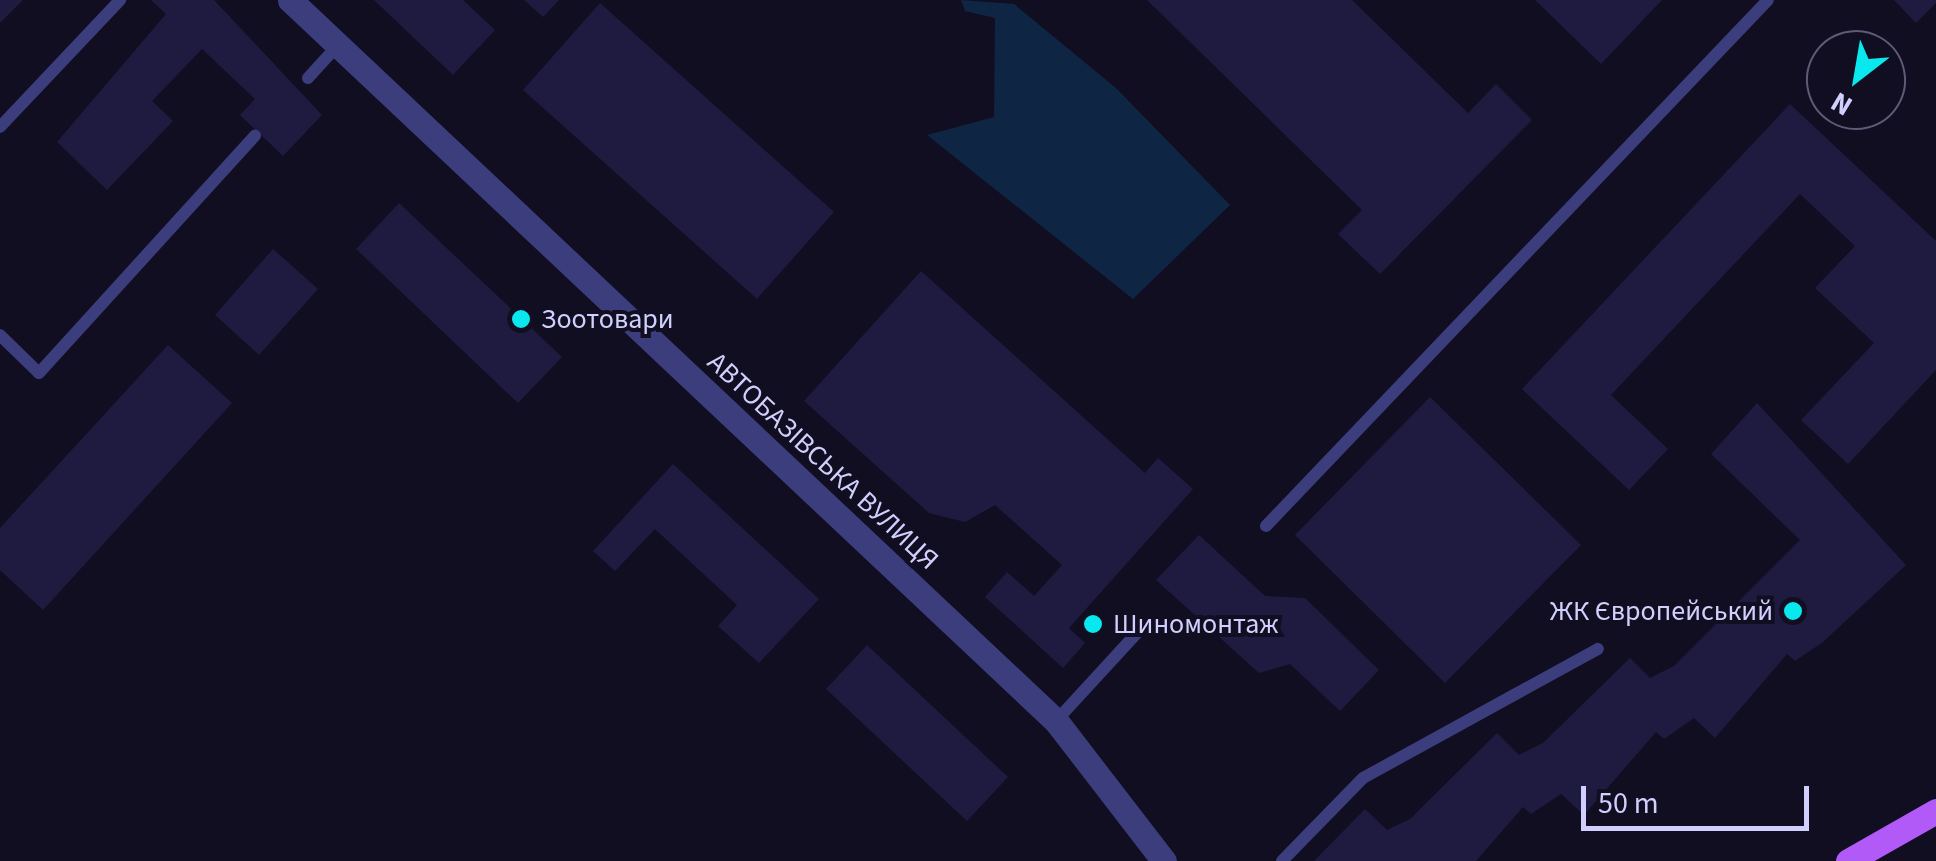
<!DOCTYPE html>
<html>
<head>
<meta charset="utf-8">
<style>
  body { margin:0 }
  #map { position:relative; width:1936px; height:861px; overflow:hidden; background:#100e20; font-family:"Source Sans 3",sans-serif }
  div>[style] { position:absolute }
  .water>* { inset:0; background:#0e2644 }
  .building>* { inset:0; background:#1f1b40 }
  .service>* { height:12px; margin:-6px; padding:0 6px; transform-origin:6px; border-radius:6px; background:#3b3d7d }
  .minor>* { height:25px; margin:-12.5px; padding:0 12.5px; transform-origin:12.5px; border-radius:12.5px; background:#3b3d7d }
  .primary>* { height:25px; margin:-12.5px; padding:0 12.5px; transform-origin:12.5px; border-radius:12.5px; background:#b25af8 }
  .dots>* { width:28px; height:28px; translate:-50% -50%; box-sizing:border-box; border:5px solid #100e20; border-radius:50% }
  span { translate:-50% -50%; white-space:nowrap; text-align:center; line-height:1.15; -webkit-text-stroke:8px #100e20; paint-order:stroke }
  .poi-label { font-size:28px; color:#d1cffd }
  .left { translate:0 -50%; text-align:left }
  .right { translate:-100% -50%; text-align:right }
  .street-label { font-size:28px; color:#d1cffd }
  .north { position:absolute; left:1806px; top:30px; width:100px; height:100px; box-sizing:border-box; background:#100e20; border:2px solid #5d5b78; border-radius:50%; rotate:211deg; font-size:28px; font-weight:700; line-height:40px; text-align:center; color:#d1cffd }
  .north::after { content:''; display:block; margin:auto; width:35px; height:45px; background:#09e8ee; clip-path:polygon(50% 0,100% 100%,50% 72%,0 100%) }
  .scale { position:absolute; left:1581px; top:786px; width:228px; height:45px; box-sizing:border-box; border:5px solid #d1cffd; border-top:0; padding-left:12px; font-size:30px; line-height:35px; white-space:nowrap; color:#d1cffd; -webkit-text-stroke:8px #100e20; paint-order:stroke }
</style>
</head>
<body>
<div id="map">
  <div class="water">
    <i style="clip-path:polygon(961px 0,1014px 4px,1116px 88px,1230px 205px,1133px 299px,927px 135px,994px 117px,995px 18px,965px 11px)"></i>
  </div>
  <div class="building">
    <i style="clip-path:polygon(0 0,23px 0,0 23px)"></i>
    <i style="clip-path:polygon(151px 0,214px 0,322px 115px,283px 156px,240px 115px,255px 99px,202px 49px,152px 101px,173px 121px,107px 190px,57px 142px,166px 14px)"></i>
    <i style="clip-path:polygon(374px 0,463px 0,495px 30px,453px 75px)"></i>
    <i style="clip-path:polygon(524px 0,559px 0,543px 17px)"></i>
    <i style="clip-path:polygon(1147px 0,1352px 0,1468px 113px,1496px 84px,1532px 120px,1380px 274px,1338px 234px,1362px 210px)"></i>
    <i style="clip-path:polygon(1535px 0,1662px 0,1601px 64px)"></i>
    <i style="clip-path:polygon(1894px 0,1936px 0,1936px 3px,1916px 23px)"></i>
    <i style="clip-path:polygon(600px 3px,834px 212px,757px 299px,523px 90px)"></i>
    <i style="clip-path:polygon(1790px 104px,1936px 241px,1936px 370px,1848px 464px,1801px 420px,1874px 343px,1815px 288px,1855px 246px,1800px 194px,1611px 395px,1668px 449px,1629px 490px,1522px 389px)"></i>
    <i style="clip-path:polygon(399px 203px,562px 357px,518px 403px,356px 249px)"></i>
    <i style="clip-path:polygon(273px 249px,318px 289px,259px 355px,215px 315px)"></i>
    <i style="clip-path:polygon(921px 271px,1145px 473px,1158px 458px,1193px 489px,1069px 628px,1085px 643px,1063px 668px,985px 597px,1007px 572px,1034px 596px,1062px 565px,995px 505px,965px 522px,929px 513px,804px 401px)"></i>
    <i style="clip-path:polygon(168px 345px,232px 403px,43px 610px,0 570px,0 528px)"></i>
    <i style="clip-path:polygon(1430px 397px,1581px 545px,1445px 683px,1295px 535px)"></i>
    <i style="clip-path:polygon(1757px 403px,1906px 565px,1823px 642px,1795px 661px,1787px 654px,1715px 738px,1694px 718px,1664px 739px,1656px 732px,1584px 815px,1561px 794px,1531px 814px,1523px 807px,1476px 861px,1314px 861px,1365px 809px,1387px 830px,1410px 819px,1497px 733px,1519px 755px,1543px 743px,1630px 658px,1650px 678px,1674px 666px,1800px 540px,1711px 454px)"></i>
    <i style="clip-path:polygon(673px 464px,819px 599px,759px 663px,718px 626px,737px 605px,655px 529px,615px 571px,593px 551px)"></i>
    <i style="clip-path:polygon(1199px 535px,1265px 596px,1305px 598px,1379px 670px,1340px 711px,1290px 664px,1259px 673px,1156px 580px)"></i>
    <i style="clip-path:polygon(867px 645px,1008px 777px,967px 821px,826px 689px)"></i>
  </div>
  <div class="service">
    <i style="left:308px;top:78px;width:45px;rotate:-47.7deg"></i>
    <i style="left:0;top:127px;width:175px;rotate:-46.6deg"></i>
    <i style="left:0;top:335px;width:54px;rotate:44.3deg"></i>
    <i style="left:39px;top:373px;width:321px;rotate:-47.7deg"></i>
    <i style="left:1266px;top:526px;width:727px;rotate:-46.34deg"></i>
    <i style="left:1056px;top:721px;width:120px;rotate:-47.4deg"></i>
    <i style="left:1282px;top:861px;width:116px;rotate:-45.7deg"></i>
    <i style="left:1363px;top:778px;width:268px;rotate:-28.8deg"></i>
  </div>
  <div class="minor">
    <i style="left:290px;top:0;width:1052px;rotate:43.27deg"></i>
    <i style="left:1056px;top:721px;width:177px;rotate:52.4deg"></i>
  </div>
  <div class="primary">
    <i style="left:1848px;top:861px;width:101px;rotate:-29.6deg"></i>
  </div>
  <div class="dots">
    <i style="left:521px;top:319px;background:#09e8ee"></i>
    <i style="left:1793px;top:611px;background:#09e8ee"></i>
    <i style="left:1093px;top:624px;background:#09e8ee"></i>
  </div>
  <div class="poi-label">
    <span class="left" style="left:541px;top:319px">Зоотовари</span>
    <span class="right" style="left:1773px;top:611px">ЖК Європейський</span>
    <span class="left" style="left:1113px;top:624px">Шиномонтаж</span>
  </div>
  <div class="street-label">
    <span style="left:823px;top:461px;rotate:43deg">АВТОБАЗІВСЬКА ВУЛИЦЯ</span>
  </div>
  <div class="north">N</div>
  <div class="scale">50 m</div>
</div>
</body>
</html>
